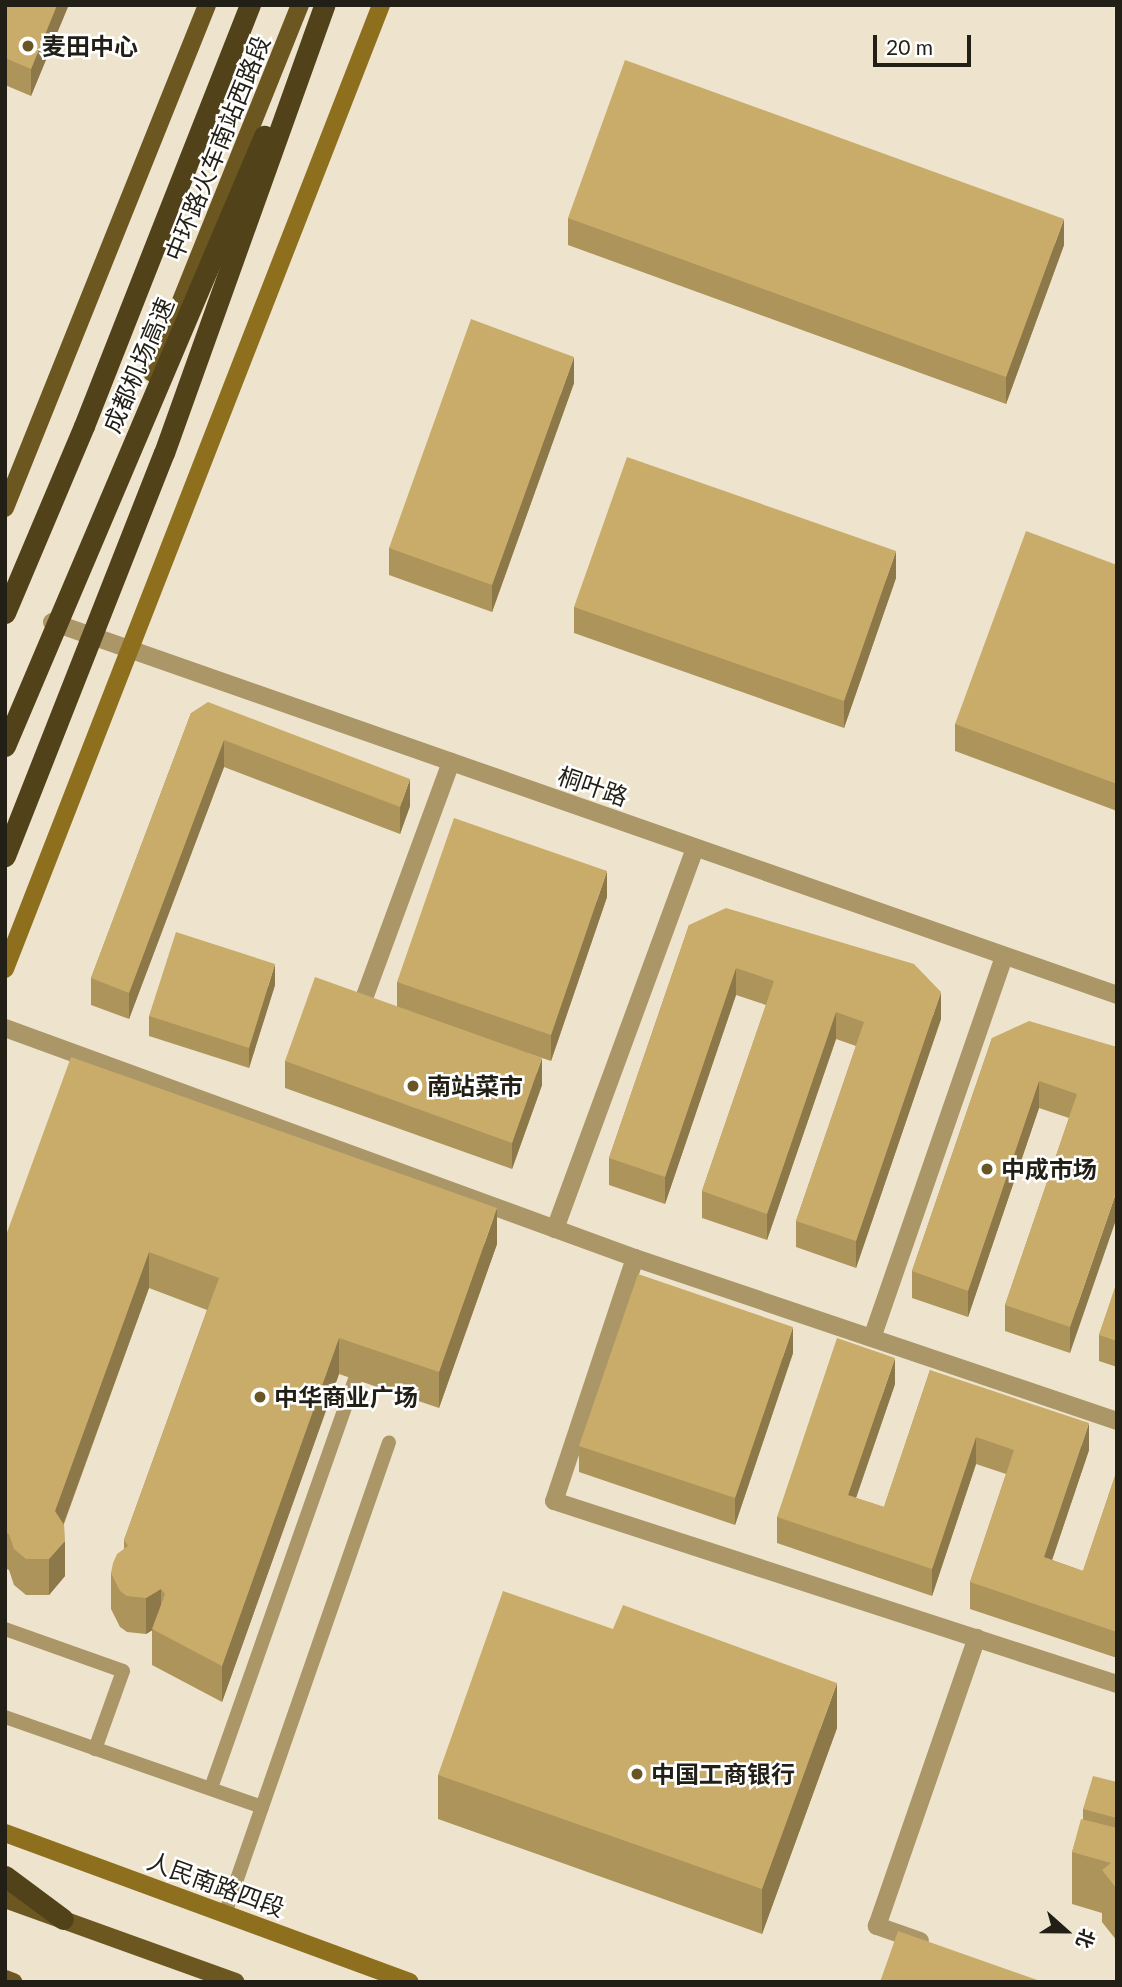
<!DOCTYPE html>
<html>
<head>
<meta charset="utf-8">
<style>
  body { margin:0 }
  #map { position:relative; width:1122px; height:1987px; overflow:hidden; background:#eee4cd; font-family:Lato,"Noto Sans SC",sans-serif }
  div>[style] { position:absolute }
  .lane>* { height:14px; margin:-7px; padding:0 7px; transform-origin:7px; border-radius:7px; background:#ab9667 }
  .street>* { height:18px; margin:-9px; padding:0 9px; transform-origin:9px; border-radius:9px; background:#ab9667 }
  .secondary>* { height:18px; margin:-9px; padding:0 9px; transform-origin:9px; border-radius:9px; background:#8e6f1d }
  .primary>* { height:18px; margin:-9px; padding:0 9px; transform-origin:9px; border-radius:9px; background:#6d5720 }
  .highway>* { height:21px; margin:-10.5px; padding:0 10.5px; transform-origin:10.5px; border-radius:10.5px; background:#52421a }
  .wall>* { inset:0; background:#ad945b }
  .shaded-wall>* { inset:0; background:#8d784a }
  .building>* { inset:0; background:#c9ac6a }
  .dots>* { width:19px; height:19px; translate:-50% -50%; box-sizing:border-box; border:4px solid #fff; border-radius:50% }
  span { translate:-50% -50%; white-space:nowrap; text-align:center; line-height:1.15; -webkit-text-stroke:5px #fff; paint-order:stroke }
  .poi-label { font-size:24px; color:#221f16; font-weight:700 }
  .left { translate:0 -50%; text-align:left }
  .street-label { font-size:24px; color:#221f16 }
  .frame { position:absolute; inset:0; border:7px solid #221f16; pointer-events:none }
  .north { position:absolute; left:1031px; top:1896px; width:70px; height:70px; -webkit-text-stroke:5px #fff; paint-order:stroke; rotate:111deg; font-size:19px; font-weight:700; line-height:28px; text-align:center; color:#221f16 }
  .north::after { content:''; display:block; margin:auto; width:24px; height:32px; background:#221f16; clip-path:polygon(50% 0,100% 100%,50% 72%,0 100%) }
  .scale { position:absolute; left:873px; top:35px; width:98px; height:32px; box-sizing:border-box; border:4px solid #221f16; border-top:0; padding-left:9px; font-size:21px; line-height:24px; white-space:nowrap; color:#221f16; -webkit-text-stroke:5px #fff; paint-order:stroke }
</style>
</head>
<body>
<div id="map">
  <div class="lane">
    <i style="left:5px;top:1629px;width:125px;rotate:19.6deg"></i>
    <i style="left:123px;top:1671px;width:83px;rotate:109.7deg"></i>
    <i style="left:5px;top:1717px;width:272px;rotate:19.3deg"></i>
    <i style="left:262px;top:1807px;width:113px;rotate:109.1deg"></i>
    <i style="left:211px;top:1788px;width:449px;rotate:-70.6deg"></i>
    <i style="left:262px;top:1807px;width:386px;rotate:-70.8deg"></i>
  </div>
  <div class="street">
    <i style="left:52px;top:622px;width:1128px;rotate:19.3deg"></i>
    <i style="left:373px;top:1008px;width:12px;rotate:-160deg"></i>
    <i style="left:362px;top:1004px;width:258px;rotate:-69.8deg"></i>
    <i style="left:5px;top:1028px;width:671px;rotate:20.06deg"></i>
    <i style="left:635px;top:1258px;width:509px;rotate:18.68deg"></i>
    <i style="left:555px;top:1229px;width:406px;rotate:-69.8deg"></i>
    <i style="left:635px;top:1258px;width:256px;rotate:108.4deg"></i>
    <i style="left:554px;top:1501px;width:592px;rotate:18.01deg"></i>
    <i style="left:872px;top:1338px;width:404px;rotate:-70.9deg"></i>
    <i style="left:920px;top:1941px;width:46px;rotate:-160.8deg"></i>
    <i style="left:877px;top:1926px;width:305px;rotate:-70.9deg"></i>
  </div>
  <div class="secondary">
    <i style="left:5px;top:969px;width:1035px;rotate:-68.69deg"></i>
    <i style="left:5px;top:1833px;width:431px;rotate:20.2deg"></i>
  </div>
  <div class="primary">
    <i style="left:152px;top:373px;width:397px;rotate:-68.1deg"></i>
    <i style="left:5px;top:508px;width:542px;rotate:-68.12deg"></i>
    <i style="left:5px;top:1899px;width:245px;rotate:19.8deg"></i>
    <i style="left:5px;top:1979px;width:9px;rotate:21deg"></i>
  </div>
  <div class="highway">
    <i style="left:5px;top:613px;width:203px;rotate:-67.1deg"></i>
    <i style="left:84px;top:426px;width:453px;rotate:-68.5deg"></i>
    <i style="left:5px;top:746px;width:663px;rotate:-66.99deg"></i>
    <i style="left:5px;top:856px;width:433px;rotate:-68.5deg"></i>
    <i style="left:164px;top:453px;width:476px;rotate:-70.3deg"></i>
    <i style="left:5px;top:1876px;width:72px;rotate:36.6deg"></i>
  </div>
  <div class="wall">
    <i style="clip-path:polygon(5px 5px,68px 5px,31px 96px,5px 85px)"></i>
    <i style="clip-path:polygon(568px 218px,1064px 245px,1006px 404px,568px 245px)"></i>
    <i style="clip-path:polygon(574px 383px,492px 612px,389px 575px,389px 548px)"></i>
    <i style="clip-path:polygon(1117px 461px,1117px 493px,1115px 492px,1115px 466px)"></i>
    <i style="clip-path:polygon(1117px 565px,1117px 811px,955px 751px,955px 724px)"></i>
    <i style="clip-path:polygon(896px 578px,844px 728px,574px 633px,574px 607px)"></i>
    <i style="clip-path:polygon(191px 713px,410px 806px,400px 834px,224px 767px,129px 1019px,91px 1005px,91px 978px)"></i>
    <i style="clip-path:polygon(607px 897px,551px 1061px,527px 1053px,542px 1085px,512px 1169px,285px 1088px,285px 1061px,397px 1007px,397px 982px)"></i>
    <i style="clip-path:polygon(689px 925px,941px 1019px,856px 1268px,796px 1247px,796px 1221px,856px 1046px,836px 1039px,767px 1240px,702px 1218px,702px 1191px,766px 1005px,736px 995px,665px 1204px,609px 1185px,609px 1158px)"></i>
    <i style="clip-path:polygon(275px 985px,249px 1068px,149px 1036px,149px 1016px)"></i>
    <i style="clip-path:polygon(992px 1038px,1117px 1047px,1070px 1353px,1005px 1331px,1005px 1305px,1069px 1118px,1039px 1108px,968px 1317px,912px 1298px,912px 1271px)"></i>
    <i style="clip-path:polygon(5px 1238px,497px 1244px,439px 1408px,339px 1374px,222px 1702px,152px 1665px,152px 1630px,146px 1634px,127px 1632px,120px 1627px,111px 1609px,111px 1573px,124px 1549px,124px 1540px,207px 1310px,149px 1288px,64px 1524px,65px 1576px,49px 1595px,26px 1595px,14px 1585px,9px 1570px,5px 1568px)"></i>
    <i style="clip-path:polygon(1117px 1282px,1117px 1367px,1099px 1361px,1099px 1335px)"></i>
    <i style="clip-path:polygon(793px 1353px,735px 1525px,579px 1472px,579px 1446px)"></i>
    <i style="clip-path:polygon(930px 1370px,1089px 1450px,1052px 1560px,1083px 1571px,1117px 1470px,1117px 1658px,970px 1609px,970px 1582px,1006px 1474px,976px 1464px,932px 1596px,777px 1543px,777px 1517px,895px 1384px,856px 1498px,884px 1507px)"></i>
    <i style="clip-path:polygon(837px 1728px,762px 1934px,438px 1819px,438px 1775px)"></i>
    <i style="clip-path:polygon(1117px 1782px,1117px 1941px,1102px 1922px,1102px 1913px,1072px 1904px,1072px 1852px,1083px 1819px,1083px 1809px)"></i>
  </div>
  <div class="shaded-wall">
    <i style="clip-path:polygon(57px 5px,68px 5px,68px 7px,31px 96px,31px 69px)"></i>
    <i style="clip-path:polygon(1064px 219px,1064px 245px,1006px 404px,1006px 377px)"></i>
    <i style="clip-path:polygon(574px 357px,574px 383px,492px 612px,492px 585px)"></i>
    <i style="clip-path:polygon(896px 551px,896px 578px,844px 728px,844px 701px)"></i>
    <i style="clip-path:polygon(224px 740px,224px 767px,129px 1019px,129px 993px)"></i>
    <i style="clip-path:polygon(410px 779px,410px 806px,400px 834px,400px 807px)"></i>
    <i style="clip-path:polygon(607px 871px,607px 897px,551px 1061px,551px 1035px)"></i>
    <i style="clip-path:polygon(275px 964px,275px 985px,249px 1068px,249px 1048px)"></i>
    <i style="clip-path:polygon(736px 968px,736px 995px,665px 1204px,665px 1177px)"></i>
    <i style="clip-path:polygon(941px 992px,941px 1019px,856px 1268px,856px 1241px)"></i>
    <i style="clip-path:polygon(836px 1012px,836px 1039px,767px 1240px,767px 1214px)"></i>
    <i style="clip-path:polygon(542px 1058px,542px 1085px,512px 1169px,512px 1143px)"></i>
    <i style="clip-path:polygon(1039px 1081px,1039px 1108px,968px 1317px,968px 1291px)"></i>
    <i style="clip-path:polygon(1117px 1190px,1117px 1217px,1070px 1353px,1070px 1327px)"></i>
    <i style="clip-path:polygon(497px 1208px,497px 1244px,439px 1408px,439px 1372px)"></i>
    <i style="clip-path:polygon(149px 1252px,149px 1288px,55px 1547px,55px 1511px)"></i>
    <i style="clip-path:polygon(793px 1327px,793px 1353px,735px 1525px,735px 1498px)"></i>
    <i style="clip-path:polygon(339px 1338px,339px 1374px,222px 1702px,222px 1666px)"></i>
    <i style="clip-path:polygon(895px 1358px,895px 1384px,848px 1521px,848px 1495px)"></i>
    <i style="clip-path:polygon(1089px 1423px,1089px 1450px,1044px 1584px,1044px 1557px)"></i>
    <i style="clip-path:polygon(976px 1437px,976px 1464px,932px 1596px,932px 1569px)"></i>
    <i style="clip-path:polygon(65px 1541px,65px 1576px,49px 1595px,49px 1559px)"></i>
    <i style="clip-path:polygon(161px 1589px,161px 1625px,146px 1634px,146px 1598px)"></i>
    <i style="clip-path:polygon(837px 1683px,837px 1728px,762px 1934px,762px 1889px)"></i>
  </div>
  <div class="building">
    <i style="clip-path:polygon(5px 5px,57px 5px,31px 69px,5px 58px)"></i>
    <i style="clip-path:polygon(625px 60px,1064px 219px,1006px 377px,568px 218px)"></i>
    <i style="clip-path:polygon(471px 319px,574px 357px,492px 585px,389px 548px)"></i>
    <i style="clip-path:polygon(627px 457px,896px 551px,844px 701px,574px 607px)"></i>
    <i style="clip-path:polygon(1026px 531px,1117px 565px,1117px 784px,955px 724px)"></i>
    <i style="clip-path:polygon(208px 702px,410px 779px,400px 807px,224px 740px,129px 993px,91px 978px,191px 713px)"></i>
    <i style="clip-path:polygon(454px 818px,607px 871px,551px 1035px,397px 982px)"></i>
    <i style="clip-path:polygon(726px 908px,914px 964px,941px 992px,856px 1241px,796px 1221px,864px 1022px,836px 1012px,767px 1214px,702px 1191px,774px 981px,736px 968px,665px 1177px,609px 1158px,689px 925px)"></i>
    <i style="clip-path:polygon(176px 932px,275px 964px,249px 1048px,149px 1016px)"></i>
    <i style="clip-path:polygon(315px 977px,542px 1058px,512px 1143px,285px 1061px)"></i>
    <i style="clip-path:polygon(1029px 1021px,1117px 1047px,1117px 1190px,1070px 1327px,1005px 1305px,1077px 1094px,1039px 1081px,968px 1291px,912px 1271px,992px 1038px)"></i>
    <i style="clip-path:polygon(71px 1057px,497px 1208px,439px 1372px,339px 1338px,222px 1666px,152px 1629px,165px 1594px,161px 1589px,146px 1598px,127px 1596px,120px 1591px,111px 1573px,113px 1563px,117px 1554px,128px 1546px,124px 1540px,219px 1278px,149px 1252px,55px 1511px,64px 1525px,65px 1541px,49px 1559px,26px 1559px,14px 1549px,9px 1534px,5px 1532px,5px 1238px)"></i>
    <i style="clip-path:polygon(638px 1274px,793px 1327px,735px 1498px,579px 1446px)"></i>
    <i style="clip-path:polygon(1117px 1282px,1117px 1341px,1099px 1335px)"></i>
    <i style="clip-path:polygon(837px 1338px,895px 1358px,848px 1495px,884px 1507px,930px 1370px,1089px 1423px,1044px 1557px,1083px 1571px,1117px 1470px,1117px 1632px,970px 1582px,1014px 1450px,976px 1437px,932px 1569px,777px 1517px)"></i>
    <i style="clip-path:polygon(503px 1591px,613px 1629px,623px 1605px,837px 1683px,762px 1889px,438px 1775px)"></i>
    <i style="clip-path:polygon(1093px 1776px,1117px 1782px,1117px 1818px,1083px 1809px)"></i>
    <i style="clip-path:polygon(1081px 1819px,1117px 1828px,1117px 1889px,1102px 1870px,1111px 1863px,1072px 1852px)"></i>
    <i style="clip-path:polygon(898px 1931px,1043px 1982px,880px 1982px)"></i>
  </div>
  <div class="dots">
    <i style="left:28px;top:46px;background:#6a5625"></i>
    <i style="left:413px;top:1086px;background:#6a5625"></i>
    <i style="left:987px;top:1169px;background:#6a5625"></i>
    <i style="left:260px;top:1397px;background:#6a5625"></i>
    <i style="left:637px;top:1774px;background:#6a5625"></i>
  </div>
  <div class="poi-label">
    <span class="left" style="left:42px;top:46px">麦田中心</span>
    <span class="left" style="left:427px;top:1086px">南站菜市</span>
    <span class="left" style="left:1001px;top:1169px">中成市场</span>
    <span class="left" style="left:274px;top:1397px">中华商业广场</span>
    <span class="left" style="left:651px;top:1774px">中国工商银行</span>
  </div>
  <div class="street-label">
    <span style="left:217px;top:148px;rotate:-68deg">中环路火车南站西路段</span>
    <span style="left:138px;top:365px;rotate:-67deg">成都机场高速</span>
    <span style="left:593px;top:786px;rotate:19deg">桐叶路</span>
    <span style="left:216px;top:1884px;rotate:20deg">人民南路四段</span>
  </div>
  <div class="frame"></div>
  <div class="north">北</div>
  <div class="scale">20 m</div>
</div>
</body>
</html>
